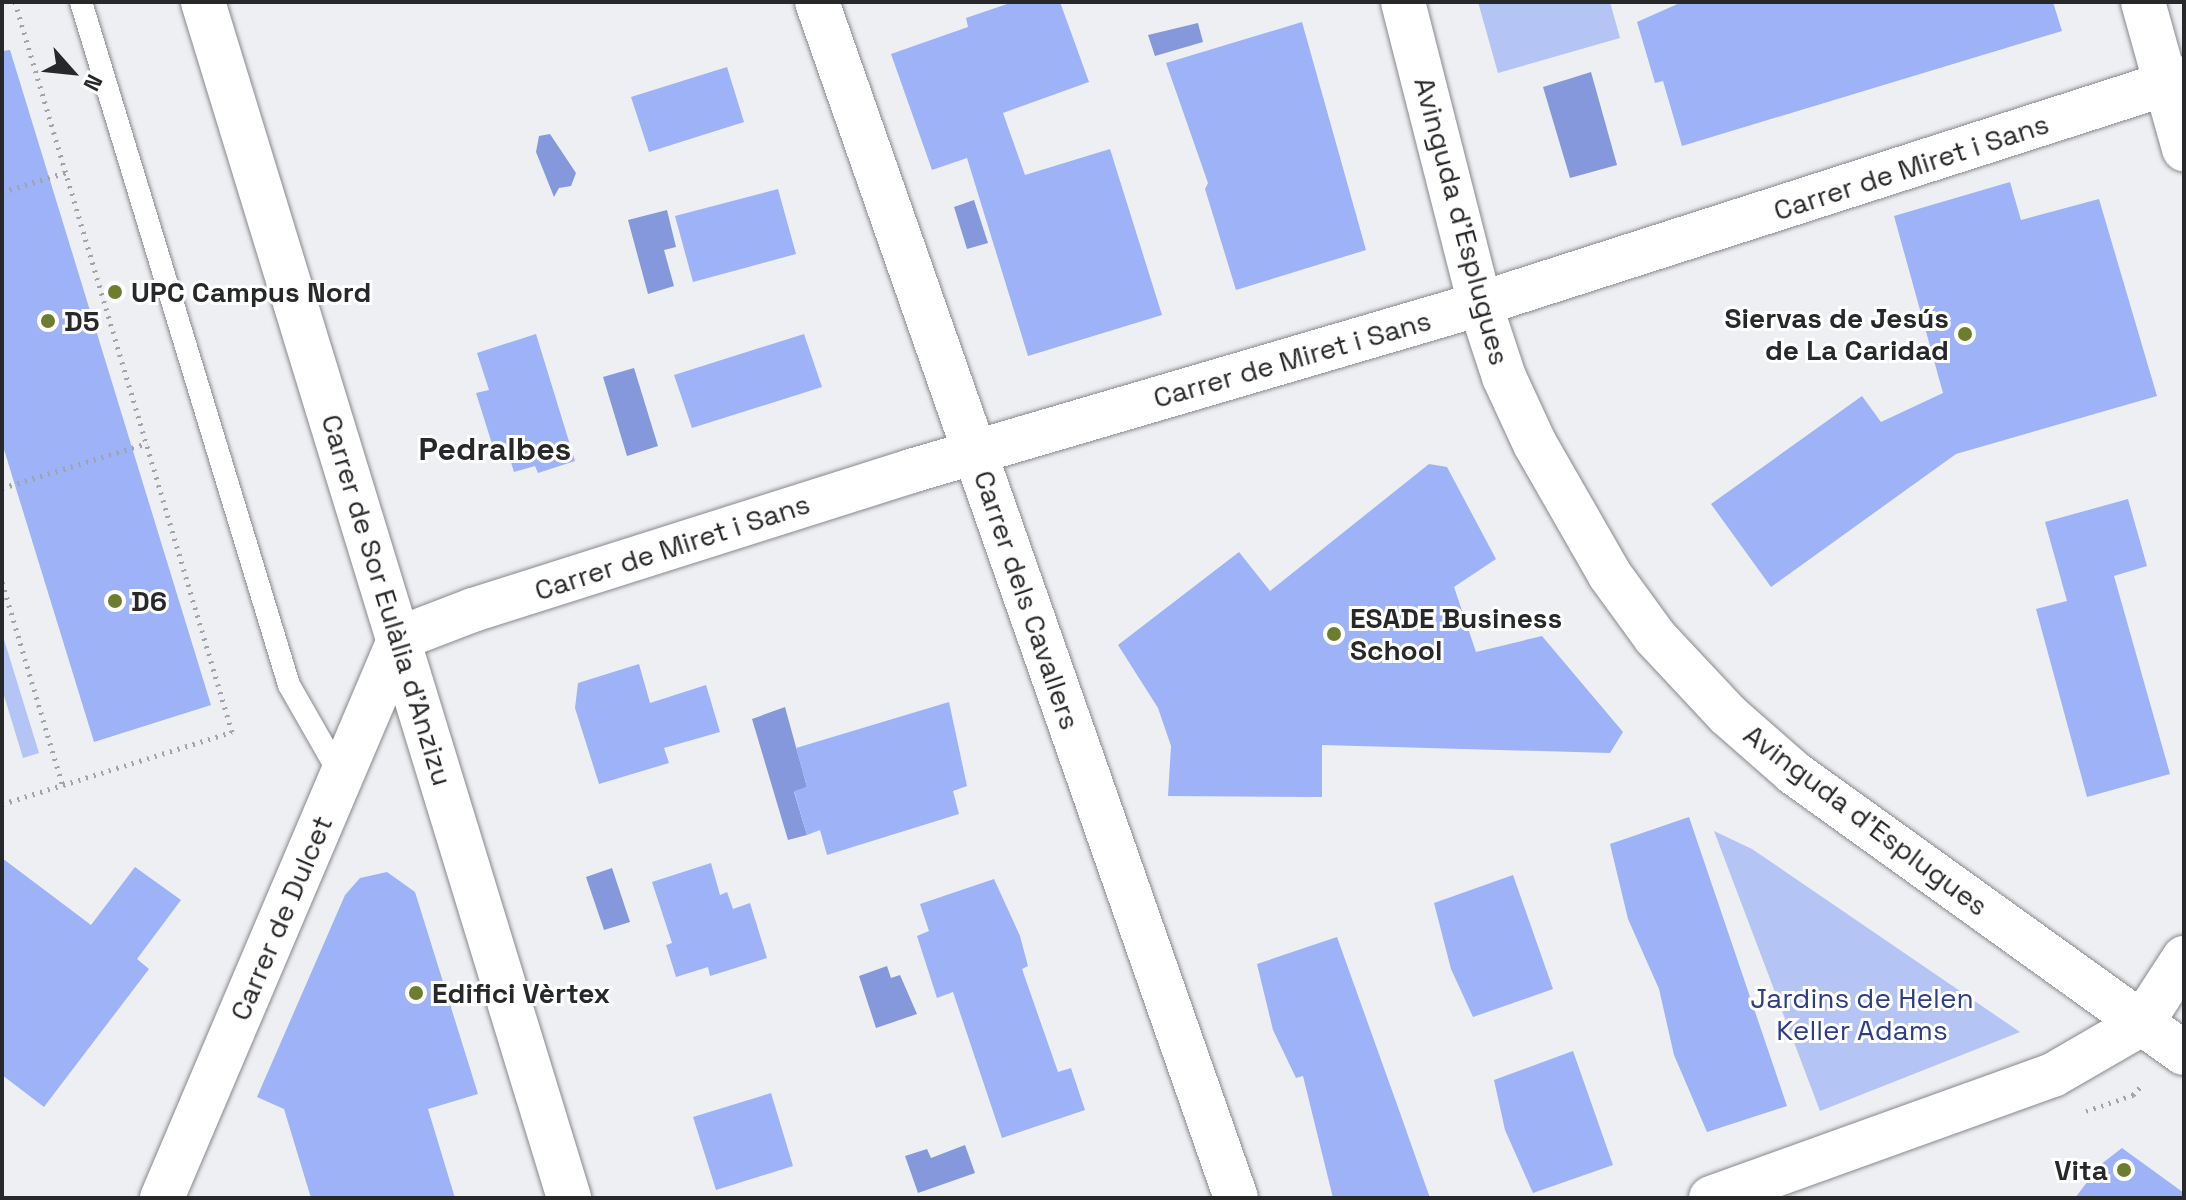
<!DOCTYPE html>
<html>
<head>
<meta charset="utf-8">
<style>
  body { margin:0 }
  #map { position:relative; width:2186px; height:1200px; overflow:hidden; background:#edeff3; font-family:"Space Grotesk",sans-serif }
  div>[style] { position:absolute }
  .green>* { inset:0; background:#b4c4f5 }
  .water>* { inset:0; background:#8498db }
  .building>* { inset:0; background:#9db2f7 }
  .path>* { height:5px; margin-top:-2.5px; transform-origin:0; background:repeating-linear-gradient(90deg,#a1a3a6 0 2px,transparent 0 8px) }
  .roads { filter:drop-shadow(0 0 2px #88898d) drop-shadow(0 0 2px #88898d) }
  .lane>* { height:22px; margin:-11px; padding:0 11px; transform-origin:11px; border-radius:11px; background:#fff }
  .street>* { height:44px; margin:-22px; padding:0 22px; transform-origin:22px; border-radius:22px; background:#fff }
  .secondary>* { height:44px; margin:-22px; padding:0 22px; transform-origin:22px; border-radius:22px; background:#fff }
  .dots>* { width:22px; height:22px; translate:-50% -50%; box-sizing:border-box; border:4px solid #fff; border-radius:50% }
  span { translate:-50% -50%; white-space:nowrap; text-align:center; line-height:1.15; -webkit-text-stroke:6px #fff; paint-order:stroke }
  .street-label { font-size:28px; color:#272829 }
  .poi-label { font-size:28px; color:#272829; font-weight:700 }
  .left { translate:0 -50%; text-align:left }
  .right { translate:-100% -50%; text-align:right }
  .park-label { font-size:28px; color:#2d3c8b }
  .quarter-label { font-size:32px; color:#272829; font-weight:700 }
  .frame { position:absolute; inset:0; border:4px solid #272829; pointer-events:none }
  .north { position:absolute; left:32px; top:32px; width:80px; height:80px; -webkit-text-stroke:6px #fff; paint-order:stroke; rotate:117deg; font-size:22px; font-weight:700; line-height:32px; text-align:center; color:#272829 }
  .north::after { content:''; display:block; margin:auto; width:28px; height:36px; background:#272829; clip-path:polygon(50% 0,100% 100%,50% 72%,0 100%) }
</style>
</head>
<body>
<div id="map">
  <div class="green">
    <i style="clip-path:polygon(1478px 2px,1610px 2px,1620px 38px,1498px 73px)"></i>
    <i style="clip-path:polygon(2px 633px,39px 753px,23px 758px,2px 689px)"></i>
    <i style="clip-path:polygon(1714px 831px,1752px 849px,2020px 1032px,1820px 1111px)"></i>
  </div>
  <div class="water">
    <i style="clip-path:polygon(1198px 23px,1203px 42px,1155px 56px,1148px 35px)"></i>
    <i style="clip-path:polygon(1591px 72px,1617px 165px,1570px 178px,1543px 87px)"></i>
    <i style="clip-path:polygon(550px 134px,576px 173px,571px 186px,559px 188px,554px 197px,536px 152px,539px 136px)"></i>
    <i style="clip-path:polygon(974px 200px,988px 243px,967px 249px,954px 207px)"></i>
    <i style="clip-path:polygon(667px 210px,676px 247px,664px 250px,674px 286px,648px 294px,628px 220px)"></i>
    <i style="clip-path:polygon(634px 368px,658px 446px,627px 456px,603px 377px)"></i>
    <i style="clip-path:polygon(785px 707px,807px 787px,794px 792px,807px 835px,788px 840px,752px 719px)"></i>
    <i style="clip-path:polygon(612px 868px,630px 922px,604px 930px,586px 877px)"></i>
    <i style="clip-path:polygon(887px 966px,891px 978px,900px 975px,917px 1014px,876px 1028px,859px 976px)"></i>
    <i style="clip-path:polygon(965px 1145px,975px 1173px,918px 1193px,905px 1156px,927px 1149px,931px 1158px)"></i>
  </div>
  <div class="building">
    <i style="clip-path:polygon(1013px 2px,1060px 2px,1089px 82px,1003px 113px,1025px 175px,1110px 149px,1162px 315px,1028px 356px,967px 158px,932px 170px,891px 54px,968px 27px,966px 18px)"></i>
    <i style="clip-path:polygon(1682px 2px,2053px 2px,2062px 31px,1682px 146px,1663px 81px,1655px 83px,1637px 22px)"></i>
    <i style="clip-path:polygon(1302px 22px,1366px 250px,1236px 290px,1205px 189px,1208px 183px,1166px 63px)"></i>
    <i style="clip-path:polygon(10px 50px,211px 705px,94px 742px,2px 443px,2px 51px)"></i>
    <i style="clip-path:polygon(727px 67px,744px 122px,649px 152px,631px 97px)"></i>
    <i style="clip-path:polygon(2010px 182px,2021px 220px,2099px 199px,2157px 396px,1956px 454px,1771px 587px,1711px 504px,1862px 396px,1881px 422px,1943px 393px,1894px 216px)"></i>
    <i style="clip-path:polygon(778px 189px,796px 254px,693px 282px,675px 216px)"></i>
    <i style="clip-path:polygon(536px 334px,575px 461px,538px 473px,535px 466px,514px 472px,505px 443px,493px 447px,476px 393px,489px 390px,477px 353px)"></i>
    <i style="clip-path:polygon(804px 334px,822px 387px,692px 428px,674px 375px)"></i>
    <i style="clip-path:polygon(1429px 464px,1447px 467px,1496px 559px,1454px 587px,1476px 652px,1542px 636px,1623px 732px,1610px 753px,1322px 745px,1322px 797px,1168px 796px,1171px 746px,1158px 708px,1118px 645px,1239px 552px,1270px 591px)"></i>
    <i style="clip-path:polygon(2128px 499px,2147px 566px,2114px 576px,2170px 774px,2087px 797px,2036px 609px,2067px 601px,2045px 522px)"></i>
    <i style="clip-path:polygon(639px 664px,650px 703px,706px 685px,720px 732px,664px 748px,669px 763px,599px 784px,575px 708px,578px 683px)"></i>
    <i style="clip-path:polygon(949px 702px,967px 786px,953px 791px,959px 814px,827px 855px,820px 830px,807px 835px,794px 791px,807px 787px,796px 748px)"></i>
    <i style="clip-path:polygon(1689px 817px,1787px 1106px,1707px 1132px,1674px 1055px,1659px 989px,1628px 919px,1610px 844px)"></i>
    <i style="clip-path:polygon(2px 858px,91px 925px,135px 867px,181px 900px,137px 959px,149px 969px,44px 1107px,2px 1075px)"></i>
    <i style="clip-path:polygon(711px 863px,720px 895px,727px 892px,733px 909px,750px 903px,767px 958px,710px 976px,708px 967px,676px 977px,666px 945px,672px 943px,652px 882px)"></i>
    <i style="clip-path:polygon(387px 872px,415px 892px,478px 1094px,428px 1109px,455px 1198px,311px 1198px,284px 1109px,257px 1097px,345px 895px,360px 878px)"></i>
    <i style="clip-path:polygon(1513px 875px,1553px 989px,1473px 1017px,1451px 969px,1434px 903px)"></i>
    <i style="clip-path:polygon(994px 879px,1020px 936px,1028px 966px,1022px 969px,1058px 1072px,1071px 1068px,1085px 1110px,1002px 1138px,953px 992px,937px 998px,917px 936px,929px 931px,920px 904px)"></i>
    <i style="clip-path:polygon(1337px 937px,1399px 1110px,1430px 1198px,1333px 1198px,1303px 1076px,1296px 1078px,1273px 1030px,1257px 964px)"></i>
    <i style="clip-path:polygon(1573px 1051px,1613px 1165px,1533px 1193px,1505px 1130px,1494px 1080px)"></i>
    <i style="clip-path:polygon(771px 1093px,793px 1166px,716px 1190px,693px 1117px)"></i>
    <i style="clip-path:polygon(2122px 1148px,2184px 1193px,2184px 1198px,2075px 1198px,2100px 1165px)"></i>
  </div>
  <div class="path">
    <i style="left:2px;top:192px;width:68px;rotate:-17.1deg"></i>
    <i style="left:2px;top:488px;width:152px;rotate:-17.2deg"></i>
    <i style="left:2px;top:582px;width:213px;rotate:73.4deg"></i>
    <i style="left:2px;top:804px;width:241px;rotate:-17.4deg"></i>
    <i style="left:232px;top:732px;width:762px;rotate:-106.56deg"></i>
    <i style="left:2086px;top:1111px;width:50px;rotate:-18.8deg"></i>
    <i style="left:2133px;top:1095px;width:13px;rotate:-48deg"></i>
  </div>
  <div class="roads">
    <div class="lane">
      <i style="left:81px;top:2px;width:714px;rotate:73.06deg"></i>
      <i style="left:289px;top:685px;width:105px;rotate:60.3deg"></i>
    </div>
    <div class="street">
      <i style="left:203px;top:2px;width:1251px;rotate:72.98deg"></i>
      <i style="left:817px;top:2px;width:1267px;rotate:70.69deg"></i>
      <i style="left:2143px;top:2px;width:153px;rotate:74.4deg"></i>
      <i style="left:400px;top:638px;width:78px;rotate:-21deg"></i>
      <i style="left:473px;top:610px;width:460px;rotate:-17.6deg"></i>
      <i style="left:911px;top:471px;width:593px;rotate:-16.36deg"></i>
      <i style="left:1480px;top:304px;width:739px;rotate:-17.8deg"></i>
      <i style="left:162px;top:1198px;width:608px;rotate:-66.97deg"></i>
      <i style="left:1711px;top:1198px;width:363px;rotate:-19.8deg"></i>
      <i style="left:2053px;top:1075px;width:102px;rotate:-30.1deg"></i>
      <i style="left:2141px;top:1024px;width:79px;rotate:-56.9deg"></i>
    </div>
    <div class="secondary">
      <i style="left:1403px;top:2px;width:312px;rotate:75.7deg"></i>
      <i style="left:1480px;top:304px;width:77px;rotate:71.8deg"></i>
      <i style="left:1504px;top:377px;width:74px;rotate:65.2deg"></i>
      <i style="left:1535px;top:444px;width:151px;rotate:60.2deg"></i>
      <i style="left:1610px;top:575px;width:77px;rotate:54deg"></i>
      <i style="left:1655px;top:637px;width:107px;rotate:46.9deg"></i>
      <i style="left:1728px;top:715px;width:88px;rotate:41.3deg"></i>
      <i style="left:1794px;top:773px;width:480px;rotate:35.7deg"></i>
    </div>
  </div>
  <div class="dots">
    <i style="left:115px;top:292px;background:#6c7e2e"></i>
    <i style="left:48px;top:321px;background:#6c7e2e"></i>
    <i style="left:1965px;top:334px;background:#6c7e2e"></i>
    <i style="left:115px;top:601px;background:#6c7e2e"></i>
    <i style="left:1334px;top:634px;background:#6c7e2e"></i>
    <i style="left:416px;top:993px;background:#6c7e2e"></i>
    <i style="left:2124px;top:1170px;background:#6c7e2e"></i>
  </div>
  <div class="street-label">
    <span style="left:1911px;top:167px;rotate:-18deg">Carrer de Miret i Sans</span>
    <span style="left:1462px;top:221px;rotate:75deg">Avinguda d'Esplugues</span>
    <span style="left:1292px;top:359px;rotate:-16deg">Carrer de Miret i Sans</span>
    <span style="left:672px;top:547px;rotate:-18deg">Carrer de Miret i Sans</span>
    <span style="left:387px;top:600px;rotate:73deg">Carrer de Sor Eulàlia d'Anzizu</span>
    <span style="left:1027px;top:600px;rotate:71deg">Carrer dels Cavallers</span>
    <span style="left:1866px;top:820px;rotate:37deg">Avinguda d'Esplugues</span>
    <span style="left:281px;top:918px;rotate:-67deg">Carrer de Dulcet</span>
  </div>
  <div class="poi-label">
    <span class="left" style="left:131px;top:292px">UPC Campus Nord</span>
    <span class="right" style="left:1949px;top:334px">Siervas de Jesús<br>de La Caridad</span>
    <span class="left" style="left:64px;top:321px">D5</span>
    <span class="left" style="left:131px;top:601px">D6</span>
    <span class="left" style="left:1350px;top:634px">ESADE Business<br>School</span>
    <span class="left" style="left:432px;top:993px">Edifici Vèrtex</span>
    <span class="right" style="left:2108px;top:1170px">Vita</span>
  </div>
  <div class="park-label">
    <span style="left:1862px;top:1014px">Jardins de Helen<br>Keller Adams</span>
  </div>
  <div class="quarter-label">
    <span style="left:495px;top:449px">Pedralbes</span>
  </div>
  <div class="frame"></div>
  <div class="north">N</div>
</div>
</body>
</html>
